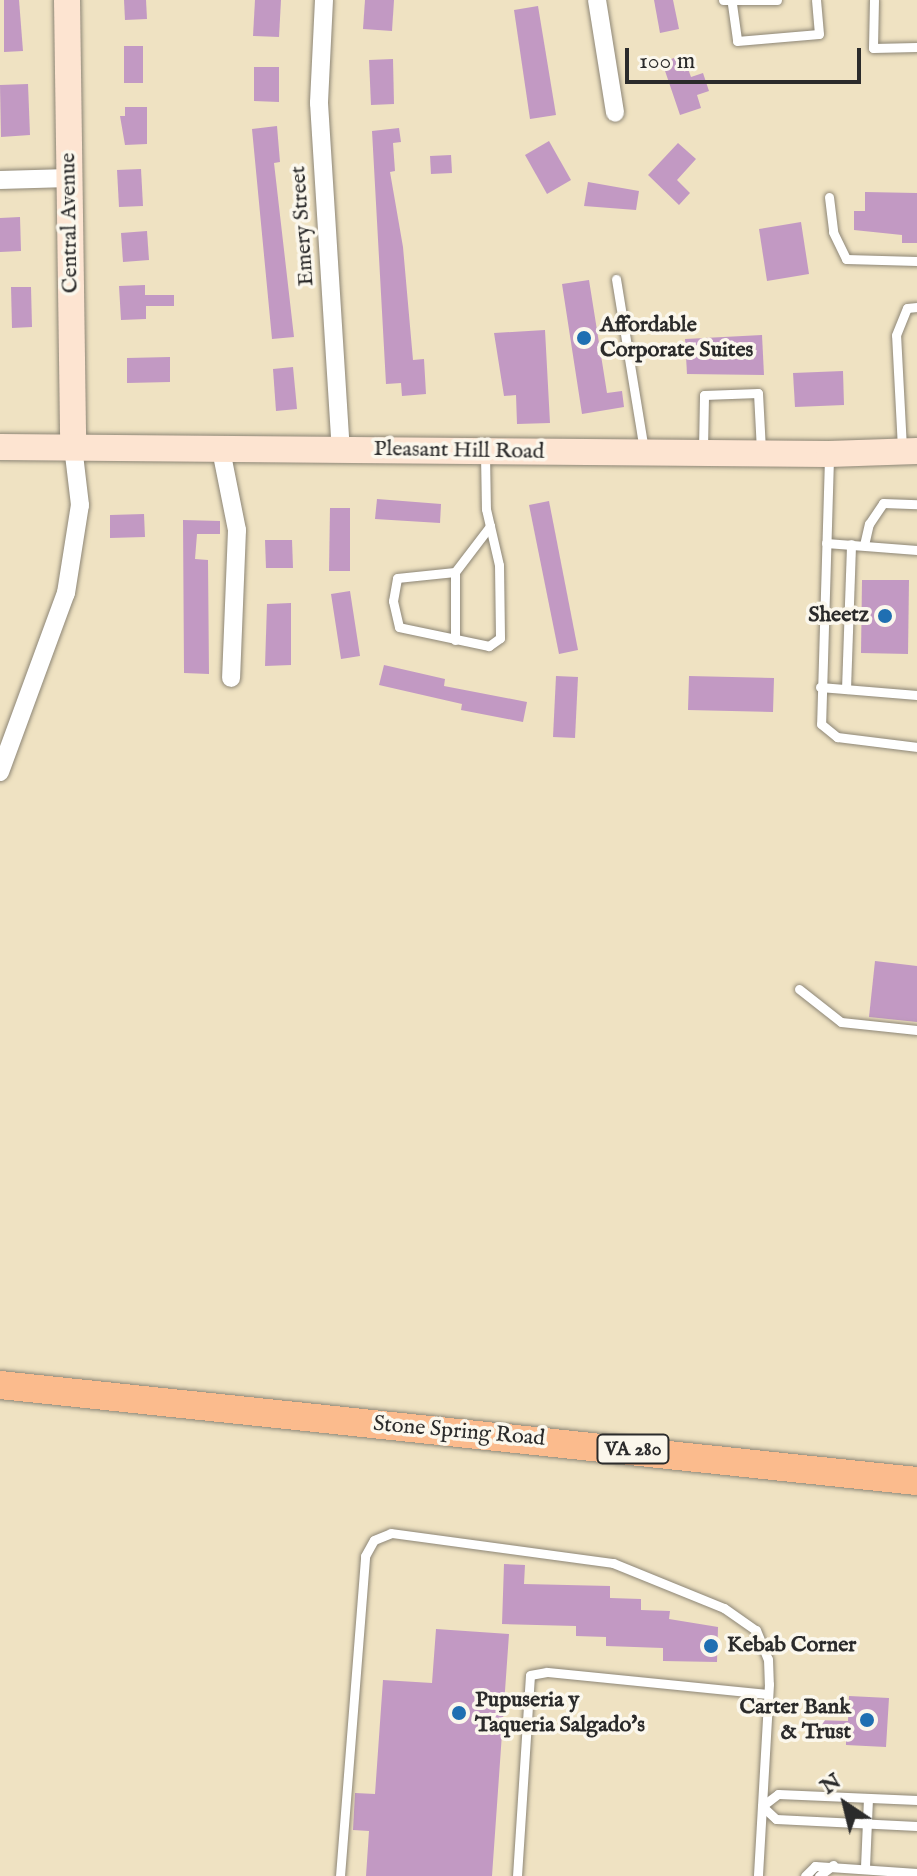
<!DOCTYPE html>
<html>
<head>
<meta charset="utf-8">
<style>
  body { margin:0 }
  #map { position:relative; width:917px; height:1876px; overflow:hidden; background:#efe2c2; font-family:"IM FELL English",serif }
  div>[style] { position:absolute }
  .building>* { inset:0; background:#c299c3 }
  .roads { filter:drop-shadow(0 0 2px #8d8676) drop-shadow(0 0 2px #8d8676) }
  .lane>* { height:9px; margin:-4.5px; padding:0 4.5px; transform-origin:4.5px; border-radius:4.5px; background:#fff }
  .street>* { height:18px; margin:-9px; padding:0 9px; transform-origin:9px; border-radius:9px; background:#fff }
  .secondary>* { height:26px; margin:-13px; padding:0 13px; transform-origin:13px; border-radius:13px; background:#fde4d1 }
  .primary>* { height:28px; margin:-14px; padding:0 14px; transform-origin:14px; border-radius:14px; background:#fbbb8d }
  .dots>* { width:22px; height:22px; translate:-50% -50%; box-sizing:border-box; border:4px solid #fbf7ec; border-radius:50% }
  span { translate:-50% -50%; white-space:nowrap; text-align:center; line-height:1.15; -webkit-text-stroke:7px #fbf7ec; paint-order:stroke }
  .shield-label span { padding:2px 6px; background:#fbf7ec; border:2px solid; border-radius:6px; -webkit-text-stroke-width:0 }
  .shield-label { font-size:20px; color:#2b2b2b; font-weight:700 }
  .street-label { font-size:22px; color:#2b2b2b }
  .poi-label { font-size:22px; color:#2b2b2b; font-weight:700 }
  .left { translate:0 -50%; text-align:left }
  .right { translate:-100% -50%; text-align:right }
  .north { position:absolute; left:805px; top:1764px; width:80px; height:80px; -webkit-text-stroke:6px #fbf7ec; paint-order:stroke; rotate:325deg; font-size:22px; font-weight:700; line-height:32px; text-align:center; color:#2b2b2b }
  .north::after { content:''; display:block; margin:auto; width:28px; height:36px; background:#2b2b2b; clip-path:polygon(50% 0,100% 100%,50% 72%,0 100%) }
  .scale { position:absolute; left:625px; top:48px; width:236px; height:36px; box-sizing:border-box; border:4px solid #2b2b2b; border-top:0; padding-left:10px; font-size:24px; line-height:28px; white-space:nowrap; color:#2b2b2b; -webkit-text-stroke:6px #fbf7ec; paint-order:stroke }
</style>
</head>
<body>
<div id="map">
  <div class="building">
    <i style="clip-path:polygon(4px 0,19px 0,23px 51px,4px 52px)"></i>
    <i style="clip-path:polygon(124px 0,146px 0,147px 19px,125px 20px)"></i>
    <i style="clip-path:polygon(255px 0,281px 0,279px 37px,253px 36px)"></i>
    <i style="clip-path:polygon(365px 0,394px 0,392px 31px,363px 29px)"></i>
    <i style="clip-path:polygon(654px 0,673px 0,679px 29px,660px 33px)"></i>
    <i style="clip-path:polygon(538px 6px,556px 115px,530px 119px,514px 10px)"></i>
    <i style="clip-path:polygon(124px 46px,143px 46px,143px 83px,124px 83px)"></i>
    <i style="clip-path:polygon(683px 55px,691px 77px,703px 73px,709px 91px,697px 95px,701px 108px,680px 115px,662px 62px)"></i>
    <i style="clip-path:polygon(393px 59px,394px 104px,371px 105px,369px 60px)"></i>
    <i style="clip-path:polygon(254px 67px,279px 67px,279px 102px,254px 101px)"></i>
    <i style="clip-path:polygon(28px 84px,30px 135px,1px 137px,0 85px)"></i>
    <i style="clip-path:polygon(125px 107px,147px 107px,147px 144px,125px 145px,120px 116px,125px 116px)"></i>
    <i style="clip-path:polygon(277px 126px,280px 162px,274px 163px,294px 337px,272px 339px,252px 129px)"></i>
    <i style="clip-path:polygon(399px 128px,401px 142px,393px 143px,395px 171px,390px 172px,403px 247px,413px 360px,424px 359px,426px 394px,402px 396px,401px 383px,386px 384px,372px 131px)"></i>
    <i style="clip-path:polygon(549px 141px,571px 180px,547px 194px,525px 155px)"></i>
    <i style="clip-path:polygon(678px 143px,696px 159px,677px 180px,690px 193px,679px 205px,648px 175px)"></i>
    <i style="clip-path:polygon(451px 155px,452px 173px,431px 174px,430px 156px)"></i>
    <i style="clip-path:polygon(141px 169px,143px 206px,119px 207px,117px 170px)"></i>
    <i style="clip-path:polygon(588px 182px,639px 191px,636px 210px,584px 206px)"></i>
    <i style="clip-path:polygon(865px 192px,917px 193px,917px 243px,902px 243px,902px 235px,854px 230px,854px 211px,865px 211px)"></i>
    <i style="clip-path:polygon(20px 217px,21px 251px,0 252px,0 218px)"></i>
    <i style="clip-path:polygon(801px 222px,809px 274px,767px 281px,759px 229px)"></i>
    <i style="clip-path:polygon(147px 231px,149px 260px,123px 262px,121px 233px)"></i>
    <i style="clip-path:polygon(589px 280px,607px 393px,622px 391px,624px 407px,582px 414px,562px 284px)"></i>
    <i style="clip-path:polygon(145px 285px,145px 295px,174px 295px,174px 306px,146px 306px,146px 319px,121px 320px,119px 286px)"></i>
    <i style="clip-path:polygon(11px 287px,31px 287px,32px 327px,12px 328px)"></i>
    <i style="clip-path:polygon(545px 330px,550px 423px,517px 424px,516px 395px,504px 396px,494px 333px)"></i>
    <i style="clip-path:polygon(762px 335px,764px 375px,687px 374px,685px 339px)"></i>
    <i style="clip-path:polygon(170px 357px,170px 382px,127px 383px,127px 358px)"></i>
    <i style="clip-path:polygon(293px 367px,297px 409px,276px 411px,273px 369px)"></i>
    <i style="clip-path:polygon(843px 371px,844px 405px,795px 407px,793px 373px)"></i>
    <i style="clip-path:polygon(377px 499px,441px 504px,440px 523px,375px 519px)"></i>
    <i style="clip-path:polygon(549px 501px,578px 650px,559px 654px,529px 505px)"></i>
    <i style="clip-path:polygon(330px 508px,350px 508px,350px 571px,329px 571px)"></i>
    <i style="clip-path:polygon(144px 514px,145px 537px,110px 538px,110px 515px)"></i>
    <i style="clip-path:polygon(183px 520px,220px 521px,220px 534px,197px 534px,195px 559px,208px 560px,209px 674px,184px 673px)"></i>
    <i style="clip-path:polygon(265px 540px,292px 540px,293px 568px,266px 568px)"></i>
    <i style="clip-path:polygon(862px 580px,909px 580px,908px 654px,861px 653px)"></i>
    <i style="clip-path:polygon(350px 591px,360px 656px,341px 659px,331px 594px)"></i>
    <i style="clip-path:polygon(291px 603px,291px 665px,265px 666px,267px 604px)"></i>
    <i style="clip-path:polygon(384px 665px,445px 679px,444px 686px,527px 702px,523px 722px,461px 710px,462px 704px,379px 685px)"></i>
    <i style="clip-path:polygon(556px 676px,578px 677px,575px 738px,553px 737px)"></i>
    <i style="clip-path:polygon(689px 676px,774px 678px,773px 712px,688px 710px)"></i>
    <i style="clip-path:polygon(875px 961px,917px 966px,917px 1022px,869px 1017px)"></i>
    <i style="clip-path:polygon(504px 1564px,525px 1565px,524px 1584px,610px 1586px,610px 1598px,641px 1599px,641px 1610px,670px 1611px,669px 1619px,718px 1627px,717px 1662px,663px 1661px,663px 1648px,606px 1646px,606px 1637px,576px 1636px,576px 1626px,502px 1624px)"></i>
    <i style="clip-path:polygon(436px 1629px,509px 1634px,492px 1876px,366px 1876px,369px 1831px,353px 1830px,355px 1793px,375px 1794px,383px 1680px,432px 1683px)"></i>
    <i style="clip-path:polygon(849px 1696px,889px 1698px,886px 1747px,846px 1745px,846px 1736px,813px 1735px,813px 1720px,848px 1721px)"></i>
  </div>
  <div class="roads">
    <div class="lane">
      <i style="left:723px;top:0;width:54px"></i>
      <i style="left:874px;top:0;width:48px;rotate:91.2deg"></i>
      <i style="left:873px;top:48px;width:44px;rotate:-1.3deg"></i>
      <i style="left:732px;top:4px;width:37px;rotate:82deg"></i>
      <i style="left:737px;top:41px;width:82px;rotate:-4.9deg"></i>
      <i style="left:819px;top:34px;width:34px;rotate:-95deg"></i>
      <i style="left:829px;top:197px;width:35px;rotate:83deg"></i>
      <i style="left:833px;top:232px;width:30px;rotate:64deg"></i>
      <i style="left:846px;top:259px;width:71px;rotate:1.6deg"></i>
      <i style="left:616px;top:279px;width:173px;rotate:80.7deg"></i>
      <i style="left:902px;top:448px;width:113px;rotate:-93deg"></i>
      <i style="left:896px;top:335px;width:29px;rotate:-68deg"></i>
      <i style="left:907px;top:308px;width:10px;rotate:-6deg"></i>
      <i style="left:703px;top:449px;width:54px;rotate:-88.9deg"></i>
      <i style="left:704px;top:395px;width:54px;rotate:-2.1deg"></i>
      <i style="left:758px;top:393px;width:57px;rotate:87deg"></i>
      <i style="left:485px;top:454px;width:55px;rotate:89deg"></i>
      <i style="left:486px;top:509px;width:17px;rotate:77deg"></i>
      <i style="left:490px;top:526px;width:40px;rotate:77deg"></i>
      <i style="left:499px;top:565px;width:73px;rotate:89.2deg"></i>
      <i style="left:500px;top:638px;width:14px;rotate:144deg"></i>
      <i style="left:489px;top:646px;width:92px;rotate:-168.1deg"></i>
      <i style="left:399px;top:627px;width:27px;rotate:-103deg"></i>
      <i style="left:393px;top:601px;width:23px;rotate:-80deg"></i>
      <i style="left:397px;top:578px;width:58px;rotate:-5.9deg"></i>
      <i style="left:455px;top:572px;width:58px;rotate:-52.7deg"></i>
      <i style="left:829px;top:458px;width:266px;rotate:91.7deg"></i>
      <i style="left:821px;top:724px;width:21px;rotate:39deg"></i>
      <i style="left:837px;top:737px;width:81px;rotate:7.1deg"></i>
      <i style="left:826px;top:543px;width:91px;rotate:4.4deg"></i>
      <i style="left:864px;top:545px;width:22px;rotate:-77deg"></i>
      <i style="left:869px;top:524px;width:25px;rotate:-56deg"></i>
      <i style="left:883px;top:503px;width:34px;rotate:2deg"></i>
      <i style="left:455px;top:572px;width:68px;rotate:90deg"></i>
      <i style="left:820px;top:687px;width:97px;rotate:4.7deg"></i>
      <i style="left:846px;top:689px;width:145px;rotate:-88deg"></i>
      <i style="left:799px;top:989px;width:53px;rotate:38.2deg"></i>
      <i style="left:841px;top:1022px;width:76px;rotate:6deg"></i>
      <i style="left:917px;top:1800px;width:139px;rotate:-177.5deg"></i>
      <i style="left:778px;top:1794px;width:20px;rotate:143deg"></i>
      <i style="left:762px;top:1806px;width:19px;rotate:43deg"></i>
      <i style="left:776px;top:1819px;width:141px;rotate:2.8deg"></i>
      <i style="left:865px;top:1867px;width:69px;rotate:-87.5deg"></i>
      <i style="left:340px;top:1876px;width:321px;rotate:-85.5deg"></i>
      <i style="left:365px;top:1556px;width:18px;rotate:-61deg"></i>
      <i style="left:374px;top:1540px;width:18px;rotate:-22deg"></i>
      <i style="left:391px;top:1533px;width:224px;rotate:7.7deg"></i>
      <i style="left:613px;top:1563px;width:120px;rotate:22.1deg"></i>
      <i style="left:724px;top:1608px;width:39px;rotate:35deg"></i>
      <i style="left:756px;top:1630px;width:31px;rotate:68deg"></i>
      <i style="left:768px;top:1659px;width:25px;rotate:88deg"></i>
      <i style="left:769px;top:1684px;width:192px;rotate:93.3deg"></i>
      <i style="left:517px;top:1876px;width:201px;rotate:-86.3deg"></i>
      <i style="left:530px;top:1675px;width:17px;rotate:-10deg"></i>
      <i style="left:547px;top:1672px;width:222px;rotate:5.7deg"></i>
      <i style="left:805px;top:1876px;width:14px;rotate:-45deg"></i>
      <i style="left:815px;top:1866px;width:102px;rotate:3.9deg"></i>
      <i style="left:819px;top:1876px;width:18px;rotate:-38deg"></i>
    </div>
    <div class="street">
      <i style="left:324px;top:0;width:103px;rotate:92.8deg"></i>
      <i style="left:319px;top:103px;width:347px;rotate:86.4deg"></i>
      <i style="left:597px;top:0;width:114px;rotate:80.9deg"></i>
      <i style="left:0;top:180px;width:69px;rotate:-1.7deg"></i>
      <i style="left:220px;top:445px;width:87px;rotate:78.7deg"></i>
      <i style="left:237px;top:530px;width:148px;rotate:92.3deg"></i>
      <i style="left:0;top:772px;width:191px;rotate:-69.8deg"></i>
      <i style="left:66px;top:593px;width:89px;rotate:-81deg"></i>
      <i style="left:80px;top:505px;width:59px;rotate:-96.8deg"></i>
    </div>
    <div class="secondary">
      <i style="left:67px;top:0;width:446px;rotate:89.2deg"></i>
      <i style="left:0;top:447px;width:829px;rotate:0.48deg"></i>
      <i style="left:829px;top:454px;width:88px;rotate:-2deg"></i>
    </div>
    <div class="primary">
      <i style="left:0;top:1385px;width:922px;rotate:5.98deg"></i>
    </div>
  </div>
  <div class="dots">
    <i style="left:584px;top:338px;background:#1f6fb2"></i>
    <i style="left:885px;top:616px;background:#1f6fb2"></i>
    <i style="left:711px;top:1646px;background:#1f6fb2"></i>
    <i style="left:459px;top:1713px;background:#1f6fb2"></i>
    <i style="left:867px;top:1720px;background:#1f6fb2"></i>
  </div>
  <div class="shield-label">
    <span style="left:633px;top:1449px">VA 280</span>
  </div>
  <div class="street-label">
    <span style="left:70px;top:223px;rotate:-91deg">Central Avenue</span>
    <span style="left:303px;top:226px;rotate:-94deg">Emery Street</span>
    <span style="left:459px;top:451px;rotate:1deg">Pleasant Hill Road</span>
    <span style="left:459px;top:1432px;rotate:5deg">Stone Spring Road</span>
  </div>
  <div class="poi-label">
    <span class="left" style="left:600px;top:338px">Affordable<br>Corporate Suites</span>
    <span class="right" style="left:869px;top:616px">Sheetz</span>
    <span class="left" style="left:727px;top:1646px">Kebab Corner</span>
    <span class="left" style="left:475px;top:1713px">Pupuseria y<br>Taqueria Salgado's</span>
    <span class="right" style="left:851px;top:1720px">Carter Bank<br>&amp; Trust</span>
  </div>
  <div class="north">N</div>
  <div class="scale">100 m</div>
</div>
</body>
</html>
